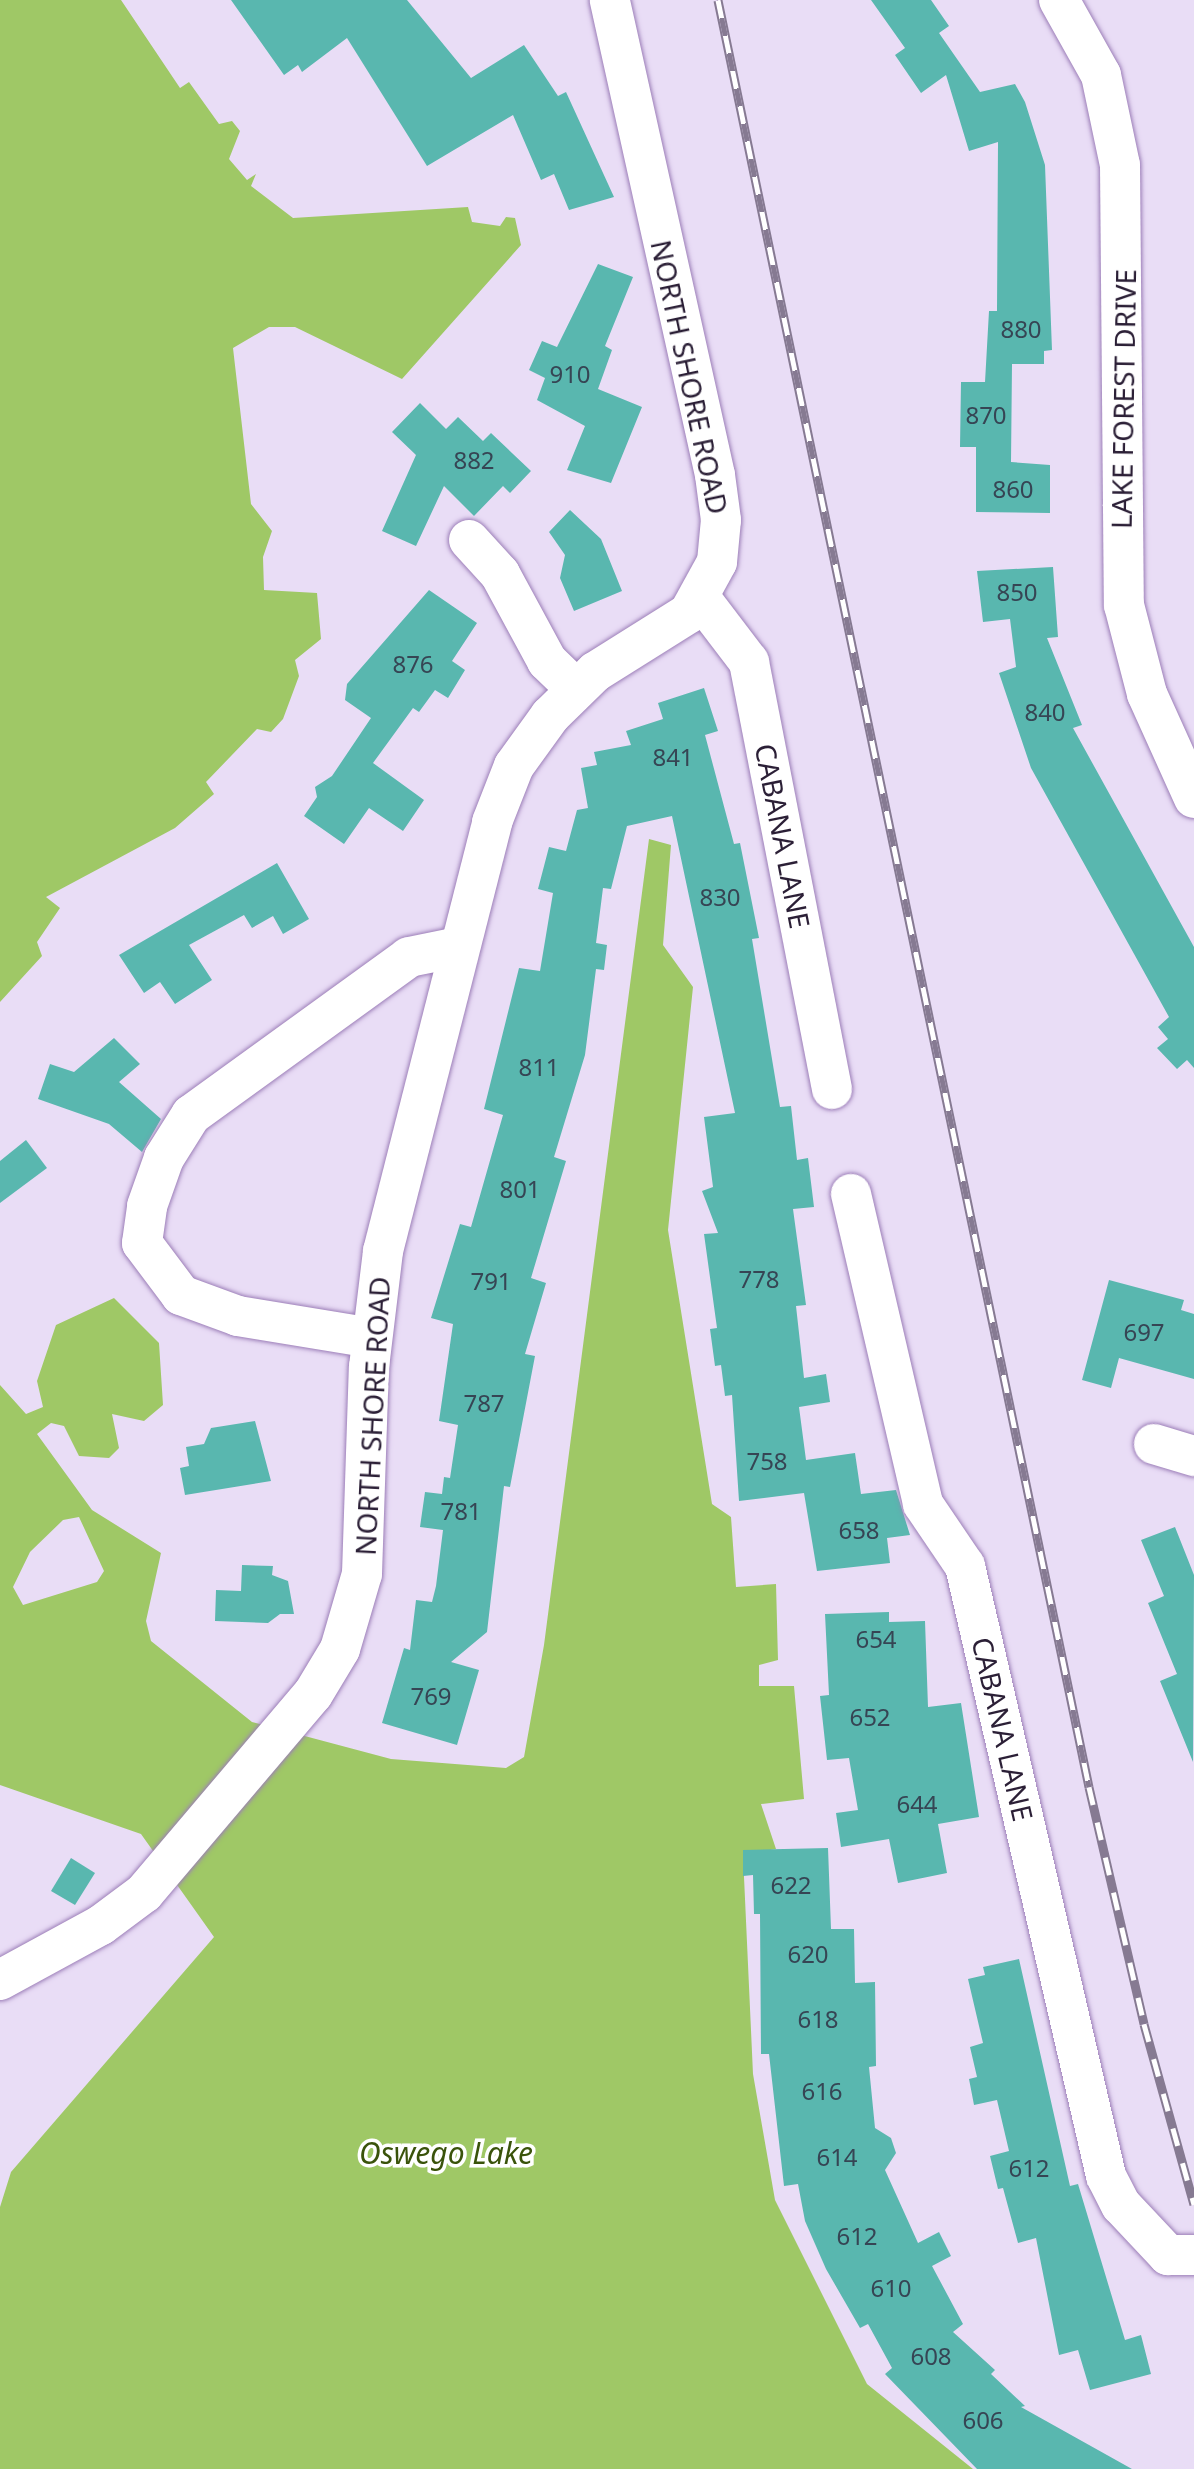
<!DOCTYPE html>
<html>
<head>
<meta charset="utf-8">
<style>
  body { margin:0 }
  #map { position:relative; width:1194px; height:2469px; overflow:hidden; background:#e9ddf6; font-family:"Noto Sans",sans-serif }
  div>[style] { position:absolute }
  .water>* { inset:0; background:#9fc866 }
  .building>* { inset:0; background:#59b7af }
  .roads { filter:drop-shadow(0 0 2px #9c7eb8) drop-shadow(0 0 2px #9c7eb8) }
  .minor>* { height:40px; margin:-20px; padding:0 20px; transform-origin:20px; border-radius:20px; background:#fff }
  .rail>* { height:9px; margin-top:-4.5px; transform-origin:0; background:repeating-linear-gradient(90deg,#fff 0 18px,#867a92 0 36px); box-sizing:border-box; border-block:2px solid #867a92 }
  span { translate:-50% -50%; white-space:nowrap; text-align:center; line-height:1.15; -webkit-text-stroke:7px #fff; paint-order:stroke }
  .number-label { font-size:24px; color:#364554 }
  .number-label span { -webkit-text-stroke-width:0 }
  .street-label { font-size:28px; color:#2b1f36 }
  .water-label { font-size:30px; color:#3a530b; font-style:italic }
</style>
</head>
<body>
<div id="map">
  <div class="water">
    <i style="clip-path:polygon(0 0,121px 0,180px 88px,189px 82px,219px 124px,232px 121px,240px 131px,229px 159px,247px 180px,256px 174px,251px 186px,293px 218px,468px 207px,472px 222px,500px 226px,506px 217px,515px 218px,521px 245px,402px 379px,295px 327px,269px 327px,233px 348px,251px 504px,272px 531px,263px 557px,264px 590px,317px 593px,321px 639px,295px 660px,299px 676px,283px 719px,271px 732px,257px 729px,206px 782px,214px 794px,175px 828px,46px 897px,60px 908px,37px 942px,42px 956px,0 1002px)"></i>
    <i style="clip-path:polygon(evenodd,649px 839px,671px 845px,663px 945px,693px 987px,668px 1230px,712px 1504px,731px 1517px,736px 1587px,776px 1584px,778px 1660px,759px 1665px,759px 1686px,794px 1686px,804px 1799px,761px 1804px,776px 1849px,743px 1855px,753px 2074px,775px 2200px,867px 2384px,973px 2469px,0 2469px,0 2207px,11px 2172px,214px 1937px,141px 1834px,0 1785px,0 1385px,26px 1414px,43px 1407px,37px 1381px,56px 1325px,114px 1298px,159px 1343px,163px 1405px,144px 1421px,112px 1414px,119px 1448px,109px 1458px,79px 1456px,64px 1426px,51px 1423px,37px 1434px,92px 1510px,161px 1553px,146px 1621px,151px 1641px,252px 1722px,391px 1759px,506px 1768px,524px 1757px,544px 1645px,649px 839px,79px 1517px,104px 1571px,97px 1582px,23px 1605px,13px 1587px,30px 1552px,63px 1520px,79px 1517px)"></i>
  </div>
  <div class="building">
    <i style="clip-path:polygon(231px 0,407px 0,471px 78px,524px 45px,558px 96px,566px 92px,614px 197px,569px 210px,554px 174px,541px 180px,513px 115px,427px 166px,347px 38px,302px 72px,298px 65px,284px 75px)"></i>
    <i style="clip-path:polygon(871px 0,931px 0,949px 26px,939px 33px,980px 92px,1015px 84px,1025px 102px,1045px 165px,1052px 350px,1044px 351px,1044px 364px,1012px 364px,1011px 462px,1050px 465px,1050px 513px,976px 512px,976px 447px,960px 447px,961px 382px,985px 382px,989px 311px,997px 311px,998px 142px,969px 151px,946px 75px,921px 93px,895px 55px,905px 48px)"></i>
    <i style="clip-path:polygon(598px 264px,633px 277px,605px 346px,612px 350px,598px 389px,642px 407px,611px 483px,567px 470px,585px 426px,537px 400px,545px 378px,529px 370px,542px 341px,557px 347px)"></i>
    <i style="clip-path:polygon(420px 403px,446px 429px,458px 417px,483px 441px,491px 433px,531px 471px,510px 493px,503px 486px,474px 516px,444px 486px,416px 546px,382px 531px,416px 455px,392px 432px)"></i>
    <i style="clip-path:polygon(570px 510px,601px 539px,622px 591px,574px 611px,560px 578px,565px 555px,549px 532px)"></i>
    <i style="clip-path:polygon(1053px 567px,1058px 637px,1047px 638px,1082px 725px,1073px 728px,1194px 947px,1194px 1068px,1187px 1060px,1177px 1069px,1157px 1048px,1168px 1039px,1158px 1027px,1169px 1017px,1031px 768px,999px 673px,1016px 667px,1010px 619px,983px 622px,977px 571px)"></i>
    <i style="clip-path:polygon(429px 590px,477px 623px,452px 661px,465px 670px,448px 698px,435px 690px,419px 712px,413px 708px,373px 763px,424px 800px,403px 831px,369px 808px,344px 844px,304px 816px,317px 797px,315px 787px,332px 776px,371px 718px,345px 700px,347px 684px)"></i>
    <i style="clip-path:polygon(704px 688px,718px 731px,705px 735px,734px 844px,740px 843px,759px 938px,752px 939px,780px 1107px,791px 1106px,797px 1160px,808px 1158px,814px 1207px,793px 1209px,806px 1305px,796px 1306px,804px 1378px,826px 1374px,830px 1402px,799px 1407px,806px 1460px,855px 1453px,861px 1494px,896px 1490px,910px 1535px,887px 1538px,890px 1563px,817px 1571px,804px 1493px,739px 1501px,732px 1395px,725px 1396px,721px 1365px,715px 1366px,710px 1329px,717px 1328px,704px 1234px,718px 1233px,702px 1191px,713px 1187px,704px 1117px,735px 1113px,672px 816px,627px 826px,611px 889px,603px 888px,596px 943px,607px 945px,604px 970px,596px 969px,585px 1055px,554px 1157px,566px 1161px,531px 1278px,546px 1283px,525px 1354px,535px 1356px,510px 1487px,504px 1486px,487px 1632px,451px 1662px,479px 1670px,457px 1745px,382px 1723px,404px 1648px,410px 1650px,416px 1600px,432px 1602px,436px 1586px,443px 1530px,420px 1527px,425px 1492px,442px 1494px,444px 1477px,450px 1478px,458px 1425px,439px 1421px,453px 1324px,431px 1318px,460px 1224px,471px 1227px,503px 1115px,484px 1109px,519px 968px,540px 971px,553px 893px,538px 889px,549px 847px,566px 851px,577px 810px,588px 808px,581px 768px,597px 765px,594px 752px,631px 745px,626px 731px,663px 719px,658px 703px)"></i>
    <i style="clip-path:polygon(277px 863px,309px 919px,283px 934px,273px 916px,252px 928px,244px 915px,189px 945px,212px 980px,175px 1004px,160px 982px,144px 993px,119px 955px)"></i>
    <i style="clip-path:polygon(114px 1038px,140px 1064px,119px 1082px,161px 1119px,142px 1152px,109px 1124px,38px 1099px,50px 1064px,74px 1072px)"></i>
    <i style="clip-path:polygon(26px 1140px,47px 1168px,0 1203px,0 1161px)"></i>
    <i style="clip-path:polygon(1109px 1280px,1184px 1300px,1181px 1310px,1194px 1314px,1194px 1379px,1119px 1358px,1111px 1388px,1082px 1380px)"></i>
    <i style="clip-path:polygon(255px 1421px,271px 1481px,185px 1495px,180px 1468px,189px 1466px,186px 1447px,204px 1444px,211px 1428px)"></i>
    <i style="clip-path:polygon(1175px 1527px,1194px 1575px,1193px 1762px,1160px 1681px,1177px 1674px,1148px 1603px,1164px 1596px,1141px 1540px)"></i>
    <i style="clip-path:polygon(242px 1565px,273px 1566px,272px 1575px,288px 1581px,294px 1614px,280px 1614px,268px 1623px,215px 1621px,216px 1590px,241px 1591px)"></i>
    <i style="clip-path:polygon(889px 1612px,889px 1622px,925px 1621px,928px 1707px,961px 1703px,979px 1817px,938px 1824px,947px 1873px,898px 1883px,889px 1839px,841px 1847px,836px 1813px,858px 1810px,849px 1758px,827px 1760px,820px 1696px,829px 1695px,825px 1614px)"></i>
    <i style="clip-path:polygon(828px 1848px,831px 1929px,854px 1929px,855px 1983px,875px 1982px,876px 2066px,869px 2067px,875px 2128px,891px 2138px,896px 2153px,885px 2170px,918px 2243px,939px 2232px,951px 2256px,932px 2266px,963px 2324px,953px 2332px,995px 2370px,991px 2374px,1025px 2406px,1021px 2407px,1132px 2469px,977px 2469px,885px 2374px,892px 2368px,868px 2324px,860px 2328px,826px 2269px,805px 2221px,798px 2184px,784px 2186px,769px 2054px,761px 2054px,760px 1914px,754px 1914px,753px 1875px,743px 1876px,743px 1850px)"></i>
    <i style="clip-path:polygon(71px 1858px,95px 1873px,75px 1905px,51px 1891px)"></i>
    <i style="clip-path:polygon(1019px 1959px,1070px 2186px,1078px 2184px,1125px 2340px,1141px 2335px,1151px 2374px,1090px 2390px,1078px 2350px,1059px 2355px,1036px 2238px,1018px 2243px,1003px 2188px,998px 2189px,990px 2156px,1009px 2151px,997px 2100px,974px 2105px,969px 2079px,977px 2077px,970px 2047px,983px 2043px,968px 1979px,985px 1975px,983px 1967px)"></i>
  </div>
  <div class="roads">
    <div class="minor">
      <i style="left:1059px;top:0;width:86px;rotate:60.8deg"></i>
      <i style="left:1101px;top:75px;width:92px;rotate:78.1deg"></i>
      <i style="left:1120px;top:165px;width:440px;rotate:89.5deg"></i>
      <i style="left:1124px;top:605px;width:92px;rotate:75.5deg"></i>
      <i style="left:1147px;top:694px;width:114px;rotate:65.7deg"></i>
      <i style="left:469px;top:540px;width:46px;rotate:47.6deg"></i>
      <i style="left:500px;top:574px;width:99px;rotate:61.6deg"></i>
      <i style="left:547px;top:661px;width:39px;rotate:44deg"></i>
      <i style="left:701px;top:599px;width:79px;rotate:52.7deg"></i>
      <i style="left:749px;top:662px;width:435px;rotate:79deg"></i>
      <i style="left:851px;top:1194px;width:318px;rotate:76.9deg"></i>
      <i style="left:923px;top:1504px;width:75px;rotate:55.9deg"></i>
      <i style="left:965px;top:1566px;width:626px;rotate:76.98deg"></i>
      <i style="left:1106px;top:2176px;width:33px;rotate:63deg"></i>
      <i style="left:1121px;top:2205px;width:69px;rotate:46.8deg"></i>
      <i style="left:1168px;top:2255px;width:26px"></i>
      <i style="left:372px;top:1338px;width:136px;rotate:-170.7deg"></i>
      <i style="left:238px;top:1316px;width:61px;rotate:-159.8deg"></i>
      <i style="left:181px;top:1295px;width:65px;rotate:-126.9deg"></i>
      <i style="left:142px;top:1243px;width:37px;rotate:-82deg"></i>
      <i style="left:147px;top:1206px;width:51px;rotate:-70.5deg"></i>
      <i style="left:164px;top:1158px;width:51px;rotate:-57.9deg"></i>
      <i style="left:191px;top:1115px;width:269px;rotate:-35.9deg"></i>
      <i style="left:409px;top:957px;width:50px;rotate:-11.5deg"></i>
      <i style="left:1154px;top:1444px;width:42px;rotate:16.7deg"></i>
      <i style="left:0;top:1980px;width:115px;rotate:-28.6deg"></i>
      <i style="left:101px;top:1925px;width:54px;rotate:-36.7deg"></i>
      <i style="left:144px;top:1893px;width:261px;rotate:-49.7deg"></i>
      <i style="left:313px;top:1694px;width:52px;rotate:-59deg"></i>
      <i style="left:340px;top:1649px;width:78px;rotate:-73.7deg"></i>
      <i style="left:362px;top:1574px;width:207px;rotate:-88.1deg"></i>
      <i style="left:369px;top:1367px;width:117px;rotate:-83.1deg"></i>
      <i style="left:383px;top:1251px;width:443px;rotate:-75.7deg"></i>
      <i style="left:492px;top:822px;width:60px;rotate:-68.6deg"></i>
      <i style="left:514px;top:766px;width:62px;rotate:-54.2deg"></i>
      <i style="left:550px;top:716px;width:63px;rotate:-44.4deg"></i>
      <i style="left:595px;top:672px;width:111px;rotate:-32.1deg"></i>
      <i style="left:689px;top:613px;width:58px;rotate:-61.2deg"></i>
      <i style="left:717px;top:562px;width:42px;rotate:-84.6deg"></i>
      <i style="left:721px;top:520px;width:45px;rotate:-97.6deg"></i>
      <i style="left:715px;top:475px;width:486px;rotate:-102.5deg"></i>
    </div>
  </div>
  <div class="rail">
    <i style="left:718px;top:0;width:1825px;rotate:78.27deg"></i>
    <i style="left:1089px;top:1787px;width:243px;rotate:76.9deg"></i>
    <i style="left:1144px;top:2024px;width:187px;rotate:74.5deg"></i>
  </div>
  <div class="number-label">
    <span style="left:1021px;top:329px">880</span>
    <span style="left:570px;top:374px">910</span>
    <span style="left:986px;top:415px">870</span>
    <span style="left:474px;top:460px">882</span>
    <span style="left:1013px;top:489px">860</span>
    <span style="left:1017px;top:592px">850</span>
    <span style="left:413px;top:664px">876</span>
    <span style="left:1045px;top:712px">840</span>
    <span style="left:673px;top:757px">841</span>
    <span style="left:720px;top:897px">830</span>
    <span style="left:539px;top:1067px">811</span>
    <span style="left:520px;top:1189px">801</span>
    <span style="left:759px;top:1279px">778</span>
    <span style="left:491px;top:1281px">791</span>
    <span style="left:1144px;top:1332px">697</span>
    <span style="left:484px;top:1403px">787</span>
    <span style="left:767px;top:1461px">758</span>
    <span style="left:461px;top:1511px">781</span>
    <span style="left:859px;top:1530px">658</span>
    <span style="left:876px;top:1639px">654</span>
    <span style="left:431px;top:1696px">769</span>
    <span style="left:870px;top:1717px">652</span>
    <span style="left:917px;top:1804px">644</span>
    <span style="left:791px;top:1885px">622</span>
    <span style="left:808px;top:1954px">620</span>
    <span style="left:818px;top:2019px">618</span>
    <span style="left:822px;top:2091px">616</span>
    <span style="left:837px;top:2157px">614</span>
    <span style="left:1029px;top:2168px">612</span>
    <span style="left:857px;top:2236px">612</span>
    <span style="left:891px;top:2288px">610</span>
    <span style="left:931px;top:2356px">608</span>
    <span style="left:983px;top:2420px">606</span>
  </div>
  <div class="street-label">
    <span style="left:690px;top:377px;rotate:78deg">NORTH SHORE ROAD</span>
    <span style="left:1123px;top:399px;rotate:-89deg">LAKE FOREST DRIVE</span>
    <span style="left:783px;top:836px;rotate:79deg">CABANA LANE</span>
    <span style="left:372px;top:1416px;rotate:-87deg">NORTH SHORE ROAD</span>
    <span style="left:1003px;top:1729px;rotate:77deg">CABANA LANE</span>
  </div>
  <div class="water-label">
    <span style="left:446px;top:2153px">Oswego Lake</span>
  </div>
</div>
</body>
</html>
